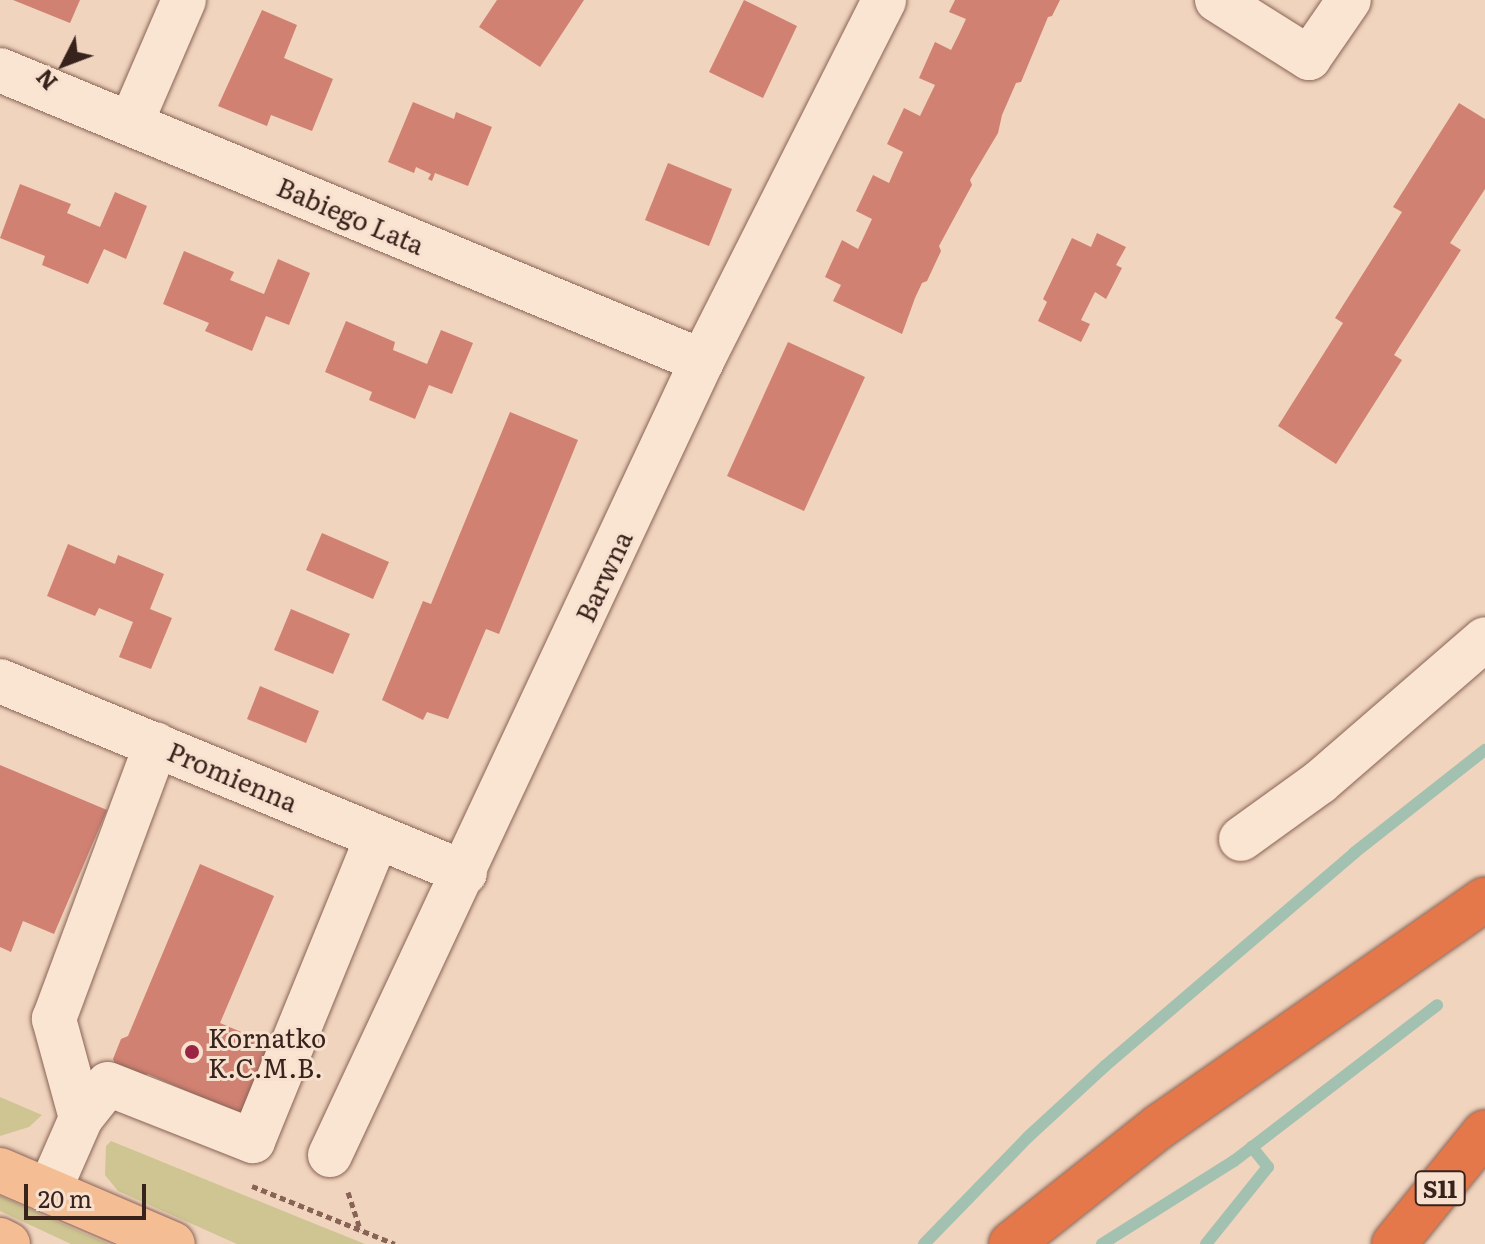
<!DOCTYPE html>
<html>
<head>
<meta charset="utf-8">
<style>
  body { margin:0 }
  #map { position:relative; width:1485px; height:1244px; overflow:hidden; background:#f0d4be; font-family:Literata,serif }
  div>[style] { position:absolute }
  .green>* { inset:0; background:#cec592 }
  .stream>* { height:12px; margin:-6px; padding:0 6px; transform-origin:6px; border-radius:6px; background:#a2c1b0 }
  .building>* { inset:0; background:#d08172 }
  .path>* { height:5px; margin-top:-2.5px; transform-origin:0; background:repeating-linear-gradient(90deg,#896456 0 6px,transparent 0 10px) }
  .roads { filter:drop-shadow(0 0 2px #896456) drop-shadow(0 0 2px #896456) }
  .minor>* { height:44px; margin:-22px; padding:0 22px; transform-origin:22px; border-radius:22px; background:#fae4d2 }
  .major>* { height:44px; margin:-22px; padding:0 22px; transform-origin:22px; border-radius:22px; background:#f5bd94 }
  .highway>* { height:44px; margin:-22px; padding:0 22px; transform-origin:22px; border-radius:22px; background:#e4784a }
  .dots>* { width:22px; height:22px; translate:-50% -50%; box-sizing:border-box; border:4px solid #f7e0ce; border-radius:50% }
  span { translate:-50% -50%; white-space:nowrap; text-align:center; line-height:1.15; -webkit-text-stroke:6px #f7e0ce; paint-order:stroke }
  .shield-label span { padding:2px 6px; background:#f7e0ce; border:2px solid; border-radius:6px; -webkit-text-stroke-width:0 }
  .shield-label { font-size:24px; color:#37221c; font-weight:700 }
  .street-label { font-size:26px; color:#37221c }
  .poi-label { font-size:26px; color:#37221c }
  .left { translate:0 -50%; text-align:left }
  .north { position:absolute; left:24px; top:24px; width:80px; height:80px; -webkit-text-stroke:6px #f7e0ce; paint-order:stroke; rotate:228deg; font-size:22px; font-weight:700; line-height:32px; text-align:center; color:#37221c }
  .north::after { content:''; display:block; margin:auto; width:28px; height:36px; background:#37221c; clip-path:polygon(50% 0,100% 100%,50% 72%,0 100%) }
  .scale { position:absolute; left:24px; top:1184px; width:122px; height:36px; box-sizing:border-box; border:4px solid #37221c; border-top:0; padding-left:10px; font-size:24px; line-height:28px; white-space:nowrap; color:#37221c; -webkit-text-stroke:6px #f7e0ce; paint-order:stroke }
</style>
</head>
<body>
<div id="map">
  <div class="green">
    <i style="clip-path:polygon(0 1097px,42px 1115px,29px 1127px,0 1136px)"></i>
    <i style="clip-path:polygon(111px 1141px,298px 1217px,365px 1244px,237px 1244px,118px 1191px,105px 1175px,106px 1146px)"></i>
    <i style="clip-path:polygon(0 1196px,83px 1233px,109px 1244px,71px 1244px,0 1211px)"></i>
  </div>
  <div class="stream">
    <i style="left:924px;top:1244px;width:149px;rotate:-45.8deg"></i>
    <i style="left:1028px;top:1137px;width:105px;rotate:-42.7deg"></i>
    <i style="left:1105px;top:1066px;width:328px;rotate:-40.5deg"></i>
    <i style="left:1354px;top:853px;width:167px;rotate:-38.2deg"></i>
    <i style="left:1102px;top:1244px;width:156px;rotate:-32.2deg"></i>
    <i style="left:1234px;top:1161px;width:256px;rotate:-37.5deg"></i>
    <i style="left:1206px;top:1244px;width:99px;rotate:-51.2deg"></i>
    <i style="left:1268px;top:1167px;width:26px;rotate:-129deg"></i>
  </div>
  <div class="building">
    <i style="clip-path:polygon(13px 0,80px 0,70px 23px)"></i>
    <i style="clip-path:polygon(497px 0,584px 0,540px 67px,479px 27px)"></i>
    <i style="clip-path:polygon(744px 0,797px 26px,763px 98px,709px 72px)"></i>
    <i style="clip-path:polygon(955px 0,1060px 0,1052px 16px,1048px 17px,1021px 82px,1016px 83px,1002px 115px,998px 133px,970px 180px,972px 185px,939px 246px,941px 251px,927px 281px,922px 283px,915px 298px,902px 334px,833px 301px,841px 285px,825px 277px,842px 240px,858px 249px,872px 219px,856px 211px,873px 175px,889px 183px,896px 167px,903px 152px,887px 144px,904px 108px,920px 116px,935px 85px,919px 78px,935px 42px,951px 50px,959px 34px,966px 19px,949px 12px)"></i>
    <i style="clip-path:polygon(262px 10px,297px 25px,284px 58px,333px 79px,312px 131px,271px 115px,267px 126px,218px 106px)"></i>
    <i style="clip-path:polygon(413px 102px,454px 119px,456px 112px,492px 127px,468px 186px,435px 173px,432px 181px,428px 179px,431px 174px,416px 167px,414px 173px,388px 162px)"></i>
    <i style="clip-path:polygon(1459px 103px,1485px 119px,1485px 189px,1450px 243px,1461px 250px,1394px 355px,1402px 360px,1336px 464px,1278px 426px,1343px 323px,1335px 318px,1402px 212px,1393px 207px)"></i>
    <i style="clip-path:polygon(668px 163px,732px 189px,709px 246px,645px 220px)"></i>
    <i style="clip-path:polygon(20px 184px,71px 204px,67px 213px,100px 227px,115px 192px,147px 206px,126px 259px,104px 249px,88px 284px,42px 265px,45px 256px,0 238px)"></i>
    <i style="clip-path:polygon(1097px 233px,1126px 247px,1116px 265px,1122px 268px,1106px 299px,1095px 292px,1081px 320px,1090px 324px,1081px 342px,1038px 321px,1047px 302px,1043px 299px,1072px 238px,1091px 247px)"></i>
    <i style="clip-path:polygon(184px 251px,234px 272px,230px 280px,264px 294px,278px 259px,310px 273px,289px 325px,266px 316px,252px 351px,205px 331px,209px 323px,163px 304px)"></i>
    <i style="clip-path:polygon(346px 321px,395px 342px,393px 350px,427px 364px,441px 330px,473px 343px,452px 394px,429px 385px,415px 419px,369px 400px,372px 392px,325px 372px)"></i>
    <i style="clip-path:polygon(788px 342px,865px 377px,804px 511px,727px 476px)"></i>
    <i style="clip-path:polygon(510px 412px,578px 440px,499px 634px,486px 629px,448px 719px,427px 712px,423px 720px,382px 700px,423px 601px,431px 604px)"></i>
    <i style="clip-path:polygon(322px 533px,389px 562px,373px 599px,306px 570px)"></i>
    <i style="clip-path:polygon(68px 544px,115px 564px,118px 555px,164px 574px,150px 609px,172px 618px,151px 669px,119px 657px,133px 622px,99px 608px,95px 616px,47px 596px)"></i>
    <i style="clip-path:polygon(291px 609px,350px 634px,333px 674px,274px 650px)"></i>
    <i style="clip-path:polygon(260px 686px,319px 711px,306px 743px,247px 719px)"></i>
    <i style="clip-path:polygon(0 765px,107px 810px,54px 934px,23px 921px,11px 952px,0 947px)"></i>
    <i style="clip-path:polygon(200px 864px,274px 896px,220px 1023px,272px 1045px,238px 1121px,216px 1104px,148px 1074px,137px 1079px,119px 1072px,113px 1059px,121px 1039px,128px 1036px)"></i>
  </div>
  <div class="path">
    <i style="left:252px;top:1186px;width:154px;rotate:22.1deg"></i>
    <i style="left:348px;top:1192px;width:40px;rotate:72deg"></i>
  </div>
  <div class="roads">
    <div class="minor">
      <i style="left:1217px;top:0;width:109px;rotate:32.2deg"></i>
      <i style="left:1309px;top:58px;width:70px;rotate:-55.4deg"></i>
      <i style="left:0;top:70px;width:760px;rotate:22.52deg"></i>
      <i style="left:131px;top:123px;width:134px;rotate:-66.7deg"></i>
      <i style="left:0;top:681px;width:503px;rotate:22.44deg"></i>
      <i style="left:1241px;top:839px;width:97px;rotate:-35.8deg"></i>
      <i style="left:1320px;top:782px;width:218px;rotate:-40.9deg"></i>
      <i style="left:81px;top:1118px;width:43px;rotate:-51.5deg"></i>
      <i style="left:108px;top:1084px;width:156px;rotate:21.5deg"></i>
      <i style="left:253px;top:1141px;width:328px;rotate:-67.8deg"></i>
      <i style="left:330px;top:1155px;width:877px;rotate:-64.9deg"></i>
      <i style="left:702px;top:361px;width:404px;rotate:-63.2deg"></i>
      <i style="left:49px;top:1191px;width:80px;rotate:-66.3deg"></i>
      <i style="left:81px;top:1118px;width:103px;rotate:-105.3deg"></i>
      <i style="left:54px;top:1019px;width:293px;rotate:-69.6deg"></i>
    </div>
    <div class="major">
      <i style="left:0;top:1170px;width:188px;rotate:23.2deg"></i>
      <i style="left:0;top:1240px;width:9px;rotate:27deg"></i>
    </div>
    <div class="highway">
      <i style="left:1011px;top:1244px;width:190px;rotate:-38.4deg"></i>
      <i style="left:1160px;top:1126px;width:396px;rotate:-34.9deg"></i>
      <i style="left:1394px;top:1244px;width:144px;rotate:-50.9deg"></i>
    </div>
  </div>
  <div class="dots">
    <i style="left:192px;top:1052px;background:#9a2443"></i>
  </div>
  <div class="shield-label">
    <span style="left:1440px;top:1188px">S11</span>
  </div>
  <div class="street-label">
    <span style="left:351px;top:215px;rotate:23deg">Babiego Lata</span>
    <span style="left:603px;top:576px;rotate:-65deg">Barwna</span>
    <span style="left:233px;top:776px;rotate:23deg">Promienna</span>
  </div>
  <div class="poi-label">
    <span class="left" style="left:208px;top:1052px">Kornatko<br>K.C.M.B.</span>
  </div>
  <div class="north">N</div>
  <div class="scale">20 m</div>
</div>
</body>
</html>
